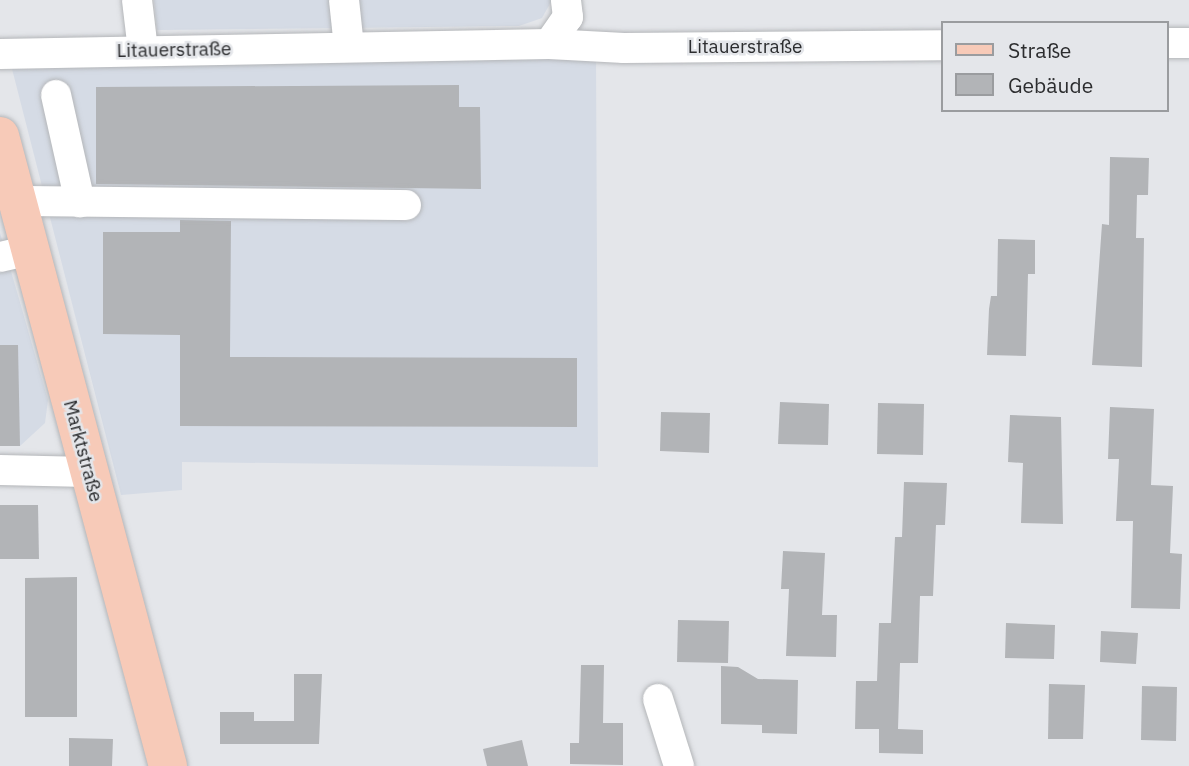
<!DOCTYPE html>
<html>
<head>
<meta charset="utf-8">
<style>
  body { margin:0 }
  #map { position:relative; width:1189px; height:766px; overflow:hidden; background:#e4e6ea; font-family:"IBM Plex Sans",sans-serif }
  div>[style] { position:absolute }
  .built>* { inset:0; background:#d5dbe5 }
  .building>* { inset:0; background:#b2b4b7 }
  .roads { filter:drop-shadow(0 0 2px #b4b6b9) drop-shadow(0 0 2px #b4b6b9) }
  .minor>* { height:30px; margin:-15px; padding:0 15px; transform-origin:15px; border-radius:15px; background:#fff }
  .major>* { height:38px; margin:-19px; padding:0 19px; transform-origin:19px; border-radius:19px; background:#f7cab8 }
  span { translate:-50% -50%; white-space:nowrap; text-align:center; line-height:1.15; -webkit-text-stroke:5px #e4e6ea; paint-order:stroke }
  .street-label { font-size:19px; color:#2c2d2f }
  .legend { position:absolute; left:941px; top:21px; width:228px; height:91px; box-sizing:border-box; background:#e4e6ea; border:2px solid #9a9c9f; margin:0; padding:9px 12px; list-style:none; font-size:21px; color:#2c2d2f }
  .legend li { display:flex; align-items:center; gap:14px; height:35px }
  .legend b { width:35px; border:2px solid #9a9c9f }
</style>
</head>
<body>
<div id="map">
  <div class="built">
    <i style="clip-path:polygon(154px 0,552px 0,542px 18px,519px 26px,157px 30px)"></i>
    <i style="clip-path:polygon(596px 58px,598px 467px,182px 462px,182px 490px,121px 495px,10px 61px)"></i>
    <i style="clip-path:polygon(0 233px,48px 400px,45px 423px,20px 446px,0 446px)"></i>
  </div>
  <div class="building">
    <i style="clip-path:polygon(459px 85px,459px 107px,480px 107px,481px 189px,96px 184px,96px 87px)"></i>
    <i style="clip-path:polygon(1110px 157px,1149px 158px,1148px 195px,1137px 195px,1136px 238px,1144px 238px,1142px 367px,1092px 365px,1102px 224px,1109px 225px)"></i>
    <i style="clip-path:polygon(180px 220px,231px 221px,230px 357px,577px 358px,577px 427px,180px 426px,180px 335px,103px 334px,103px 232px,180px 232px)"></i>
    <i style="clip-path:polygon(998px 239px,1035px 240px,1035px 274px,1028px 274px,1026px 356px,987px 355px,989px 309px,991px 296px,997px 296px)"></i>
    <i style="clip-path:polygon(0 345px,18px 345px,20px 446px,0 446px)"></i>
    <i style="clip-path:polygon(780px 402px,829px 404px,828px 445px,778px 444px)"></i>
    <i style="clip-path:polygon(878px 403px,924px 404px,923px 455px,877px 454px)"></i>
    <i style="clip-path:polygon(1110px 407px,1154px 409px,1151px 485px,1173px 486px,1170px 553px,1182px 554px,1180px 609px,1131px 608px,1133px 521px,1116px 521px,1119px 459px,1108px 459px)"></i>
    <i style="clip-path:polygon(661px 412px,710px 413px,709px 453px,660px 451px)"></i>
    <i style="clip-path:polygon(1010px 415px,1061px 417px,1063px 524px,1021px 523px,1023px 463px,1008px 462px)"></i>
    <i style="clip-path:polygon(904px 482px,947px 483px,945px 525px,936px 525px,933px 596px,920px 596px,918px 663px,900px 663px,898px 729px,923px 730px,923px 754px,879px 753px,879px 729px,855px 729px,856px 681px,877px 681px,879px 623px,891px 623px,895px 537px,902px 537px)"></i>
    <i style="clip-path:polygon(0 505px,38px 505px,39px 559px,0 559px)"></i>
    <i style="clip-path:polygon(783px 551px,825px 553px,822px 615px,837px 615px,836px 657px,786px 656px,789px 589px,781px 589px)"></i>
    <i style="clip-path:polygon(77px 577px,77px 717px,25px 717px,25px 578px)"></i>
    <i style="clip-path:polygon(678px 620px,729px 621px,728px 663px,677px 662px)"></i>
    <i style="clip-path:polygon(1006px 623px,1055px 625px,1054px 659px,1005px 658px)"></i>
    <i style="clip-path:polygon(1101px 631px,1138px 633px,1136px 664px,1100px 662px)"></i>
    <i style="clip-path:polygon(581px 665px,604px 665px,603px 723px,623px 723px,623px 765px,570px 764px,570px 743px,579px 743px)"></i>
    <i style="clip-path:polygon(721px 666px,738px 667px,758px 679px,798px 680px,797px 734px,762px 733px,762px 725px,721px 724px)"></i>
    <i style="clip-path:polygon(294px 674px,322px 674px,319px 744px,220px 744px,220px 712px,254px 712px,254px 721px,294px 721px)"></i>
    <i style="clip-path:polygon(1049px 684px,1085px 685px,1083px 739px,1048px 739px)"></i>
    <i style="clip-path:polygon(1142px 686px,1177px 687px,1176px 741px,1141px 740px)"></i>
    <i style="clip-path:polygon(69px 738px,113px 739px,112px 766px,69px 766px)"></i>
    <i style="clip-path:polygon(522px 740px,528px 766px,487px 766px,483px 749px)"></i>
  </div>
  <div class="roads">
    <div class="minor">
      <i style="left:137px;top:0;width:50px;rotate:83.2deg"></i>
      <i style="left:344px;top:0;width:47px;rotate:83.9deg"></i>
      <i style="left:1166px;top:43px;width:23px"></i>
      <i style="left:549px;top:44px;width:75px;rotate:3.1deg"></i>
      <i style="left:624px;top:48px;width:318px;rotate:-0.5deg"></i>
      <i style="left:0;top:54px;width:549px;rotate:-1.04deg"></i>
      <i style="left:549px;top:44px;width:33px;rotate:-55deg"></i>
      <i style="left:568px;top:17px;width:17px;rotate:-97deg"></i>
      <i style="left:56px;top:95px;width:110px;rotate:77.4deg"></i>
      <i style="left:17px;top:201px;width:389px;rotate:0.6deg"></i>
      <i style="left:0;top:257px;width:31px;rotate:-13deg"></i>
      <i style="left:0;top:470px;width:88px;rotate:1.3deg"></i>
      <i style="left:658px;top:699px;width:70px;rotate:72.6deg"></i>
    </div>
    <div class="major">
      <i style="left:0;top:136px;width:652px;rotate:75.07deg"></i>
    </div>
  </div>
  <div class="street-label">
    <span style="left:745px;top:47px">Litauerstraße</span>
    <span style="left:174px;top:50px;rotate:-1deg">Litauerstraße</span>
    <span style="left:83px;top:451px;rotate:75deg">Marktstraße</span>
  </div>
  <ul class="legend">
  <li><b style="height:9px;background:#f7cab8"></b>Straße</li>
  <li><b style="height:19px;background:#b2b4b7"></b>Gebäude</li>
  </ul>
</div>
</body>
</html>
